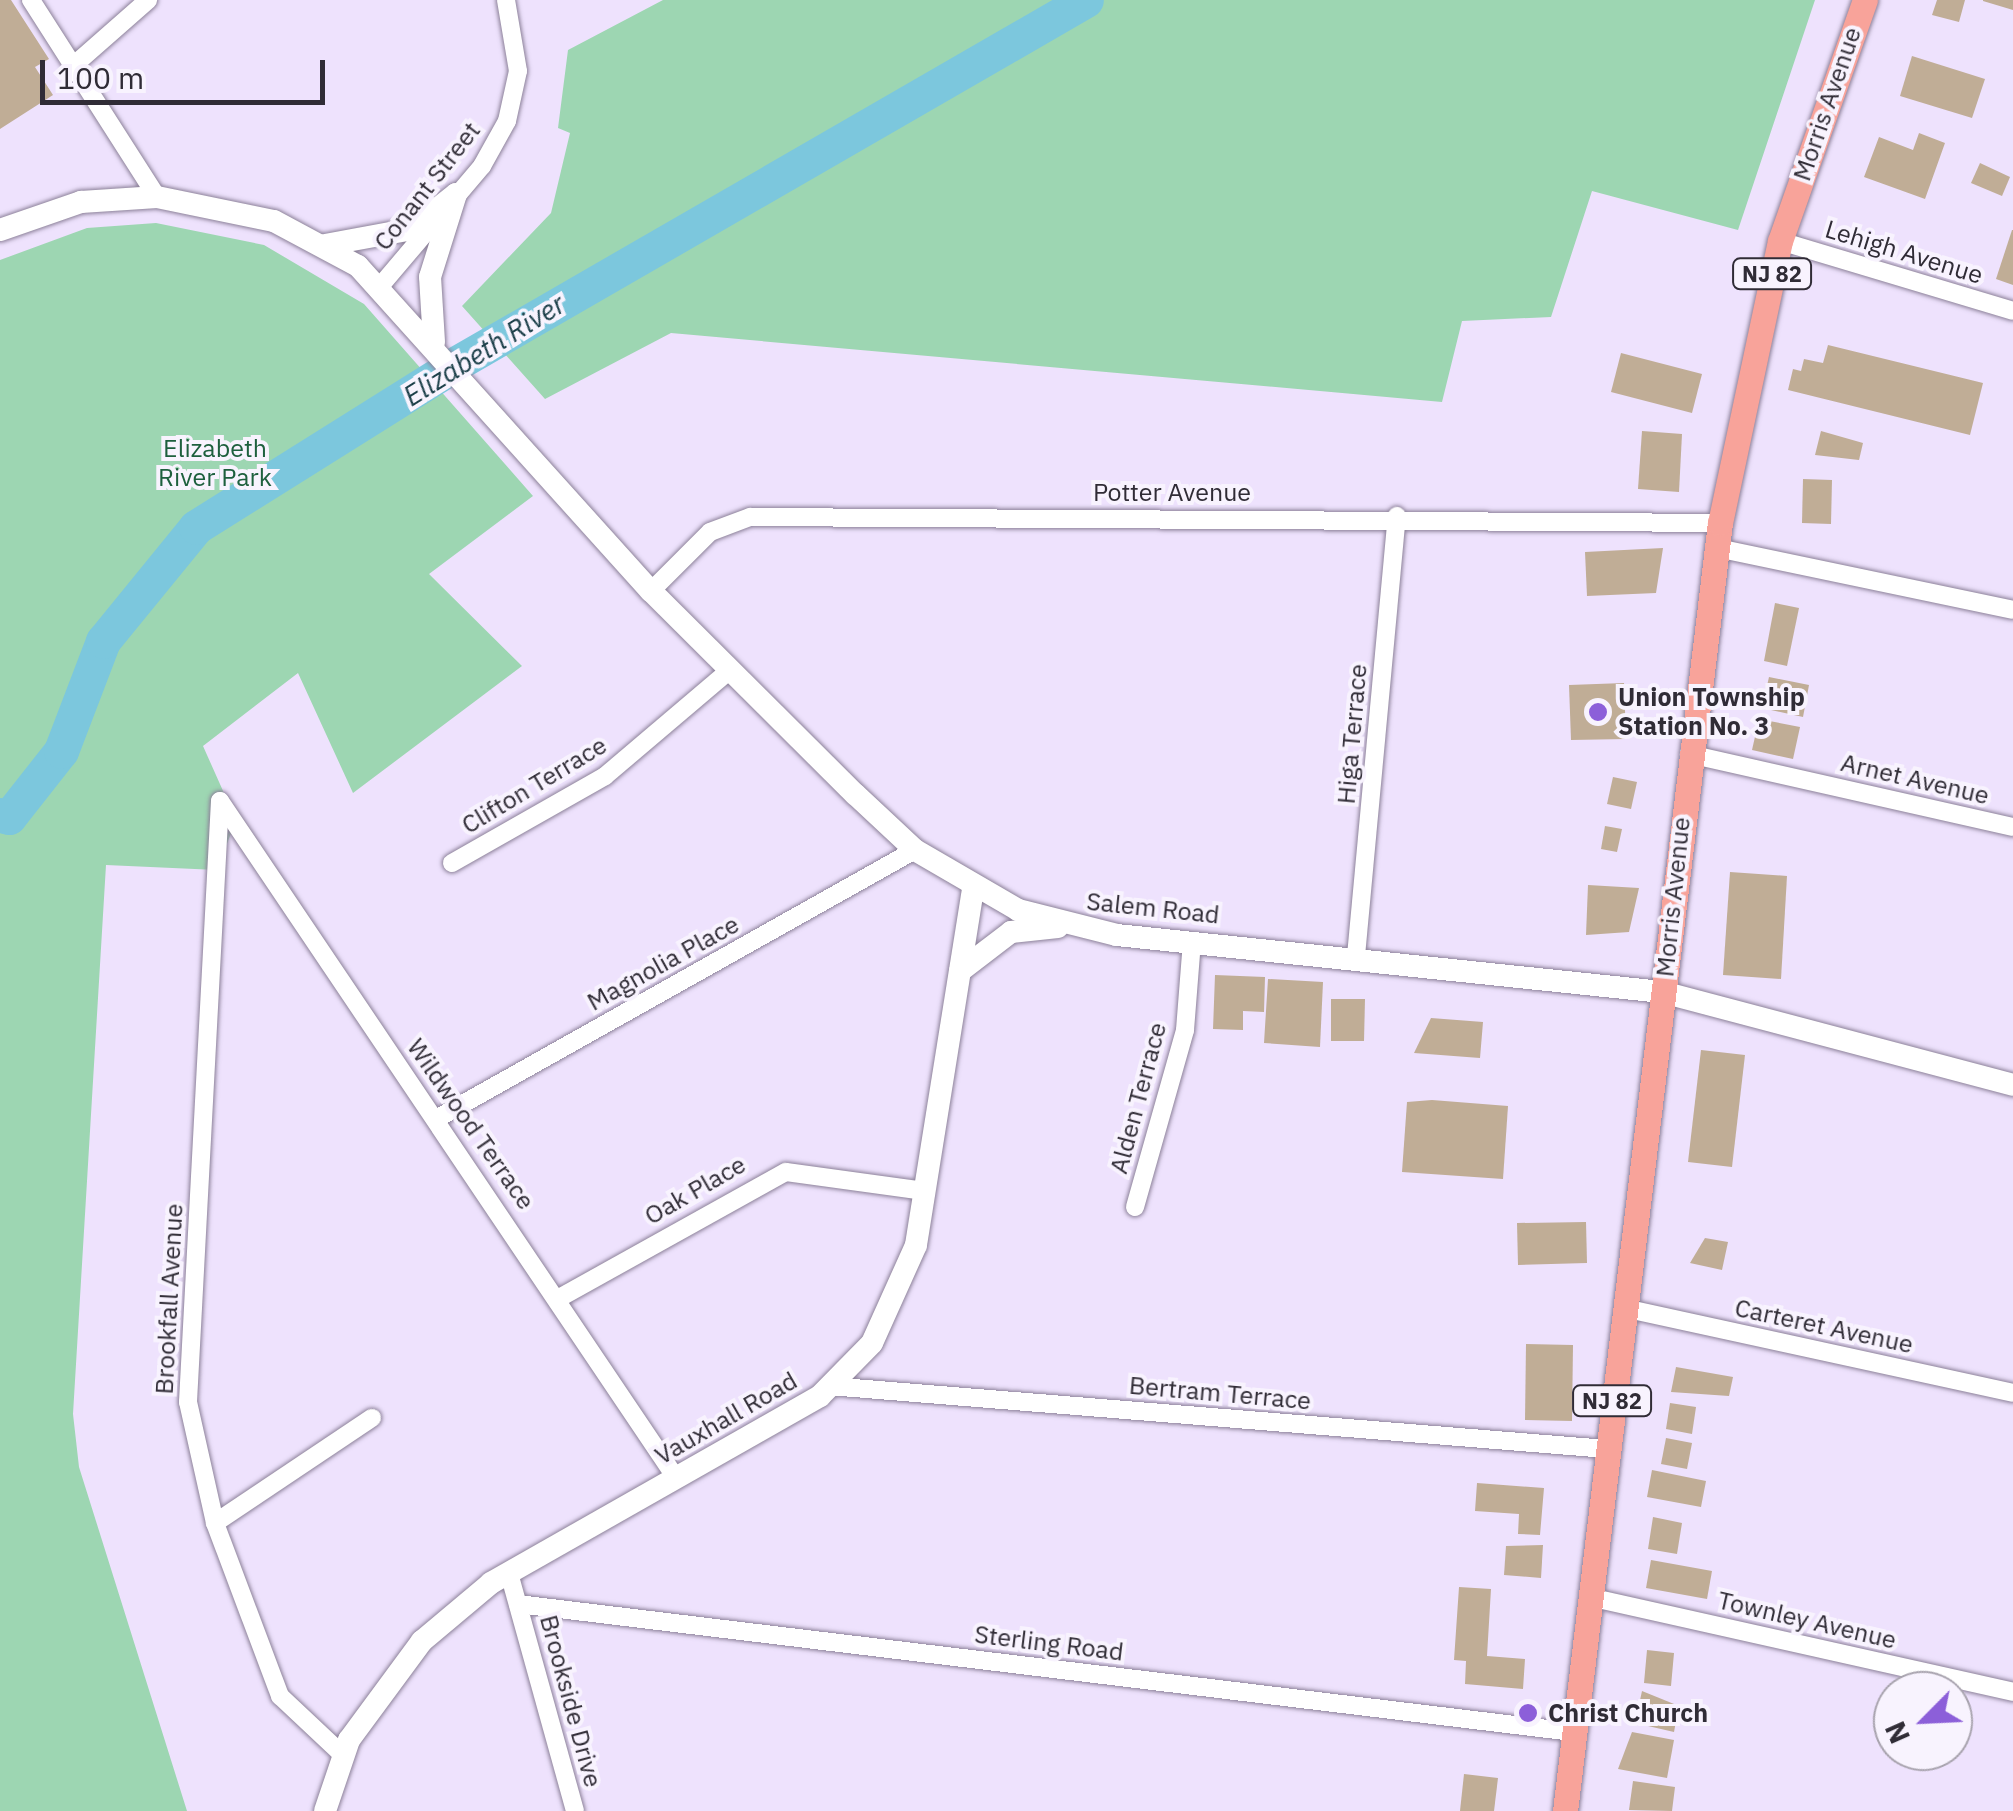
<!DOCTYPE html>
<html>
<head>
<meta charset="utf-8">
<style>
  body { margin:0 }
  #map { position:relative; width:2013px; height:1811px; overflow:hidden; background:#eee2fd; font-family:"IBM Plex Sans",sans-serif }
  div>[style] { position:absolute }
  .green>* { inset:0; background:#9dd6b2 }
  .river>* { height:35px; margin:-17.5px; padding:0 17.5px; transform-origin:17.5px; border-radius:17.5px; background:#7cc7dd }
  .building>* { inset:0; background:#c0ad96 }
  .roads { filter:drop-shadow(0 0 2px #8c8199) drop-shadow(0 0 2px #8c8199) }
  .street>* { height:18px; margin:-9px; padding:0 9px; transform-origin:9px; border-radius:9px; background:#fff }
  .secondary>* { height:22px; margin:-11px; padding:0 11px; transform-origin:11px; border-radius:11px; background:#fff }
  .primary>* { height:25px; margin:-12.5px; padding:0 12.5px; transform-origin:12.5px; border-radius:12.5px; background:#f8a39a }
  .dots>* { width:28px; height:28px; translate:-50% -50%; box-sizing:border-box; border:5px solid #f8f3fe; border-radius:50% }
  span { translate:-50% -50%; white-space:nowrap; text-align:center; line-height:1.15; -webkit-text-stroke:8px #f8f3fe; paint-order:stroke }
  .shield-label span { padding:2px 8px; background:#f8f3fe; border:2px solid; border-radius:8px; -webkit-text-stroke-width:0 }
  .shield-label { font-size:22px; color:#302c36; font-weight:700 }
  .street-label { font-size:25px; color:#302c36 }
  .park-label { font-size:25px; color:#1e603e }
  .poi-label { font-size:25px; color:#302c36; font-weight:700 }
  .left { translate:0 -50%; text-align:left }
  .water-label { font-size:28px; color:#1d404a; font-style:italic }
  .north { position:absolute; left:1873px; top:1671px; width:100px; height:100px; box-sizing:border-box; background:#f8f3fe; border:2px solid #a8a3ae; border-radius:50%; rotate:246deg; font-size:28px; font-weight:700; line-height:40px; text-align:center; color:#302c36 }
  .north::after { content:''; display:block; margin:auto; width:35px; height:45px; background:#8c5fd9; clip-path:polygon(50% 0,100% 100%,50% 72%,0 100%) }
  .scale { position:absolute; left:40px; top:60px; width:285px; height:45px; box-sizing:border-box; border:5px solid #302c36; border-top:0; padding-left:12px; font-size:30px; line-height:35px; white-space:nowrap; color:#302c36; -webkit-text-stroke:8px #f8f3fe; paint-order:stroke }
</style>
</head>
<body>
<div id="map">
  <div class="green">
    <i style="clip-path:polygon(663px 0,1815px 0,1738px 230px,1592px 191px,1551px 317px,1462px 321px,1442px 402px,671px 333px,545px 399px,462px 306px,551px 213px,570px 133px,558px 128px,568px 50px)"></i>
    <i style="clip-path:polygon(156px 223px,264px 245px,364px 304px,533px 496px,429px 574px,522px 666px,353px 793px,298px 673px,203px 746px,236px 820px,217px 870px,106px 865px,73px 1414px,79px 1467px,187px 1811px,0 1811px,0 260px,87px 228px)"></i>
  </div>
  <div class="river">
    <i style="left:0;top:815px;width:9px;rotate:13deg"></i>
    <i style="left:9px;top:817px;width:84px;rotate:-51.8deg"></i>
    <i style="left:61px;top:751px;width:118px;rotate:-69.1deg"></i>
    <i style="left:103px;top:641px;width:147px;rotate:-50.8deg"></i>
    <i style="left:196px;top:527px;width:308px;rotate:-32.1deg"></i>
    <i style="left:457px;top:363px;width:726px;rotate:-29.99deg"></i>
  </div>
  <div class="building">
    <i style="clip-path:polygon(0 0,11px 0,49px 59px,35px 67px,53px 95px,0 129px)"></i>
    <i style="clip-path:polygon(1937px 0,1965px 0,1959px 22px,1932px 15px)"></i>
    <i style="clip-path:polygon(1983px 0,2013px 0,2013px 10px,1983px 1px)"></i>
    <i style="clip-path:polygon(1912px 56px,1985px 79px,1972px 118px,1900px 96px)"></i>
    <i style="clip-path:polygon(1919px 133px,1945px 143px,1925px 199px,1864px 177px,1879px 137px,1913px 150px)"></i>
    <i style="clip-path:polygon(1980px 163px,2010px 177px,2002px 196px,1971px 183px)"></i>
    <i style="clip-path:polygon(2012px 230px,2013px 230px,2013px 285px,1996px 279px)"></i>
    <i style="clip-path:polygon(1828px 345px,1983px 383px,1970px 435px,1788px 390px,1793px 369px,1801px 371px,1804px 359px,1823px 363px)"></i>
    <i style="clip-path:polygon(1621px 353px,1702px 374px,1692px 413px,1611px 392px)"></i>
    <i style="clip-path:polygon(1642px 431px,1682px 434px,1679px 492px,1638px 489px)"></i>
    <i style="clip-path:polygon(1821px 431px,1863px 443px,1859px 460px,1815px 455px)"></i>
    <i style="clip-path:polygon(1803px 479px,1832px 480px,1831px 524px,1802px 523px)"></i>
    <i style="clip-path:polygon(1663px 548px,1656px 593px,1587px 596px,1585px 552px)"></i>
    <i style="clip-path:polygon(1775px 603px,1799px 608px,1787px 666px,1764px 661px)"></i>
    <i style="clip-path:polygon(1769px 677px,1809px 685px,1803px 717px,1762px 708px)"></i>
    <i style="clip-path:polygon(1624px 683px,1626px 739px,1571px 740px,1569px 685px)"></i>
    <i style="clip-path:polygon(1759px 719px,1800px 727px,1793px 759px,1752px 750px)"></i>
    <i style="clip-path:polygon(1613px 777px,1637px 782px,1631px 809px,1607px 804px)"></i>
    <i style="clip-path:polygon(1605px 826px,1622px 829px,1617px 852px,1601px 849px)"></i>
    <i style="clip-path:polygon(1730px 872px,1787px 876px,1781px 979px,1723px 975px)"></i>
    <i style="clip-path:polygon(1588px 885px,1639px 888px,1629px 932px,1586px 935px)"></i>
    <i style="clip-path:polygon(1215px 975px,1265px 977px,1264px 1012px,1243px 1011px,1243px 1030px,1213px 1029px)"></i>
    <i style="clip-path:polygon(1268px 979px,1323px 982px,1320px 1047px,1264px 1043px)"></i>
    <i style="clip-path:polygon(1331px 999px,1365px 999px,1364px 1041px,1331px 1041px)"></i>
    <i style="clip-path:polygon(1431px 1018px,1483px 1022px,1480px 1058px,1414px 1053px)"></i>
    <i style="clip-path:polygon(1701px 1050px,1745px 1055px,1732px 1167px,1688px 1162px)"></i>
    <i style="clip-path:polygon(1432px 1100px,1508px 1106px,1503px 1179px,1402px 1172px,1407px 1102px)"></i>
    <i style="clip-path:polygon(1586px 1222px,1587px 1263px,1518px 1265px,1517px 1223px)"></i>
    <i style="clip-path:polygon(1705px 1238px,1728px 1242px,1722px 1270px,1690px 1263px)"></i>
    <i style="clip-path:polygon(1526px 1344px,1573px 1345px,1572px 1421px,1525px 1420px)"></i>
    <i style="clip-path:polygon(1676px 1367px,1733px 1377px,1729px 1396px,1671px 1392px)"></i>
    <i style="clip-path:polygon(1670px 1403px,1696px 1407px,1692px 1434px,1666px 1429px)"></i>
    <i style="clip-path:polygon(1666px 1438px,1692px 1443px,1687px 1469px,1661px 1464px)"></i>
    <i style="clip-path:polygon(1652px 1470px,1706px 1481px,1701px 1507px,1647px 1497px)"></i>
    <i style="clip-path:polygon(1477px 1483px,1544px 1488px,1540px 1535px,1518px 1534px,1519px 1514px,1475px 1511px)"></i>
    <i style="clip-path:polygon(1653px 1517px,1682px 1523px,1677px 1554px,1648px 1549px)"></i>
    <i style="clip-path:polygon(1543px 1545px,1541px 1578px,1504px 1575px,1506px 1546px)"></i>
    <i style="clip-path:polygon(1651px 1560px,1712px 1571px,1707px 1599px,1646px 1588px)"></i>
    <i style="clip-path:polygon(1459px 1587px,1491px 1589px,1487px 1656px,1525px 1659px,1523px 1689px,1465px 1684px,1466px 1661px,1454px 1660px)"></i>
    <i style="clip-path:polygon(1647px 1650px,1674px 1653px,1671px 1686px,1644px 1683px)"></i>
    <i style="clip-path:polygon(1642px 1691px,1679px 1706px,1674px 1732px,1635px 1723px)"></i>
    <i style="clip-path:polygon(1632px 1732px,1674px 1740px,1667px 1778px,1618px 1769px)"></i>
    <i style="clip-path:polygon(1464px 1774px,1498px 1778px,1494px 1811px,1460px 1811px)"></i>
    <i style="clip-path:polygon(1633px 1781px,1675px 1787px,1672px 1811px,1629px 1810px)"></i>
  </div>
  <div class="roads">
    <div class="street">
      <i style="left:31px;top:0;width:234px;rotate:57.4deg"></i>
      <i style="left:73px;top:66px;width:100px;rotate:-41.3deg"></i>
      <i style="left:1780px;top:241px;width:243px;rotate:16.7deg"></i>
      <i style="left:382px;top:284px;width:155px;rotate:-49.7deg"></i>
      <i style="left:482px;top:166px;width:51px;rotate:-60.9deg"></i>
      <i style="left:507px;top:121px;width:51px;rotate:-77.6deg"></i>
      <i style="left:518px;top:71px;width:72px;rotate:-99.6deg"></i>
      <i style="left:1717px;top:548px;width:302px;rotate:11.8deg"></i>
      <i style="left:651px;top:591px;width:83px;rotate:-45deg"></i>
      <i style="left:710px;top:532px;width:43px;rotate:-20.6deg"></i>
      <i style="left:750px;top:517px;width:970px;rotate:0.35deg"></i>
      <i style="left:1689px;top:754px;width:332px;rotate:12.7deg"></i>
      <i style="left:220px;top:801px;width:602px;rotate:93.05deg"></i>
      <i style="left:188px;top:1402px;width:124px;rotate:77.4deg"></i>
      <i style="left:215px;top:1523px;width:185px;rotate:69.4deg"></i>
      <i style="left:280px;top:1696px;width:88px;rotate:43.2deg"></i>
      <i style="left:220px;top:801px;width:816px;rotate:56.04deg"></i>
      <i style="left:452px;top:863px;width:176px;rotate:-29.6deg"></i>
      <i style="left:605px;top:776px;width:165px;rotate:-40.3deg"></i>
      <i style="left:1356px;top:956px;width:442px;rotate:-84.7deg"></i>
      <i style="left:436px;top:1119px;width:549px;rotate:-29.32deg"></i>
      <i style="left:1135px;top:1207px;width:184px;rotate:-74.2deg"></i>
      <i style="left:1185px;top:1030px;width:89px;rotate:-85.5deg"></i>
      <i style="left:561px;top:1297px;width:257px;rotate:-29.1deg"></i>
      <i style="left:786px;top:1172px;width:140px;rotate:7.8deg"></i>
      <i style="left:1624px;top:1308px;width:398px;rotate:12.3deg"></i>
      <i style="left:829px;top:1386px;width:781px;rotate:4.63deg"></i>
      <i style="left:215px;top:1523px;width:189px;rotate:-33.8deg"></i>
      <i style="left:509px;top:1573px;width:247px;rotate:74.5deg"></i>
      <i style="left:1589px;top:1597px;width:435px;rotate:12.6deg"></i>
      <i style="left:518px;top:1604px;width:1063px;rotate:6.92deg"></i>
    </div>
    <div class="secondary">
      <i style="left:0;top:230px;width:86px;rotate:-19.1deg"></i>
      <i style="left:81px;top:202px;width:76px;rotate:-3.8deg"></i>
      <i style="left:157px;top:197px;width:119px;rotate:11.6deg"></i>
      <i style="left:274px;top:221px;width:95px;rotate:28.2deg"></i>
      <i style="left:358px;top:266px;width:438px;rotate:48deg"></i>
      <i style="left:651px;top:591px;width:288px;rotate:44.9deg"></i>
      <i style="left:855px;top:794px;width:82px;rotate:43deg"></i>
      <i style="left:915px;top:850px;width:119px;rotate:30.2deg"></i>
      <i style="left:1018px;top:910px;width:102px;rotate:14.2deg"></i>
      <i style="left:1117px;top:935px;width:548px;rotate:5.97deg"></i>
      <i style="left:1662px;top:992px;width:363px;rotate:14.8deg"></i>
      <i style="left:325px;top:245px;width:88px;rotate:-10.4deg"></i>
      <i style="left:412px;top:229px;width:56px;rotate:-38.5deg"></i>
      <i style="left:434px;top:342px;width:65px;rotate:-93.5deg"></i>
      <i style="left:430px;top:277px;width:87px;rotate:-72.6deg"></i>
      <i style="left:960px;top:971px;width:64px;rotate:-37.4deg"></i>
      <i style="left:1011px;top:932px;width:47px;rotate:-6.1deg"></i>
      <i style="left:325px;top:1811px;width:75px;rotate:-71.3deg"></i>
      <i style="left:349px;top:1740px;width:123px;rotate:-53.6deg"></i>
      <i style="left:422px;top:1641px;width:90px;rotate:-40deg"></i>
      <i style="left:491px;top:1583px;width:378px;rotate:-29.6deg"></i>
      <i style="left:820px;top:1396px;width:74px;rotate:-45.5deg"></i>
      <i style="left:872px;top:1343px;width:107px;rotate:-65.8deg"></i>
      <i style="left:916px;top:1245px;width:360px;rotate:-80.9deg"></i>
    </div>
    <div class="primary">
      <i style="left:1565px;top:1811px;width:1297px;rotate:-83.14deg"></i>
      <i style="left:1720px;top:523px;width:288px;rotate:-78deg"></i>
      <i style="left:1780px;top:241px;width:256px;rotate:-70.6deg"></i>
    </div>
  </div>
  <div class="dots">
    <i style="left:1598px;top:712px;background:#8c5fd9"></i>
    <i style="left:1528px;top:1713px;background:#8c5fd9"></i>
  </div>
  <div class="shield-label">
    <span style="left:1772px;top:274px">NJ 82</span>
    <span style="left:1612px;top:1401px">NJ 82</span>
  </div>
  <div class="street-label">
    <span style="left:1827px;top:104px;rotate:-71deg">Morris Avenue</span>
    <span style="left:427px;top:186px;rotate:-52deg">Conant Street</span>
    <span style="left:1904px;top:252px;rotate:17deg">Lehigh Avenue</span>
    <span style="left:1172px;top:492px">Potter Avenue</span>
    <span style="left:1352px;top:734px;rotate:-85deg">Higa Terrace</span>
    <span style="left:1915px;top:779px;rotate:13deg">Arnet Avenue</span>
    <span style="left:534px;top:785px;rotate:-31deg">Clifton Terrace</span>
    <span style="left:1673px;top:897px;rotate:-84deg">Morris Avenue</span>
    <span style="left:1153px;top:908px;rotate:6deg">Salem Road</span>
    <span style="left:663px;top:963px;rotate:-29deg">Magnolia Place</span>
    <span style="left:1138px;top:1098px;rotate:-75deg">Alden Terrace</span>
    <span style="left:471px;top:1124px;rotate:55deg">Wildwood Terrace</span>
    <span style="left:695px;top:1190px;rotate:-30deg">Oak Place</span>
    <span style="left:169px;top:1299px;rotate:-87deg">Brookfall Avenue</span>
    <span style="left:1824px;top:1326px;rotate:12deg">Carteret Avenue</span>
    <span style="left:1220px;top:1393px;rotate:5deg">Bertram Terrace</span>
    <span style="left:726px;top:1418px;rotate:-30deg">Vauxhall Road</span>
    <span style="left:1807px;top:1620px;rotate:13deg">Townley Avenue</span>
    <span style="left:1049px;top:1643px;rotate:7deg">Sterling Road</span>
    <span style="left:571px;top:1701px;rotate:75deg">Brookside Drive</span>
  </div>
  <div class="park-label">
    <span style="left:215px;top:463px">Elizabeth<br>River Park</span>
  </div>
  <div class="poi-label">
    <span class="left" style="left:1618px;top:712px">Union Township<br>Station No. 3</span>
    <span class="left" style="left:1548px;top:1713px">Christ Church</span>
  </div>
  <div class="water-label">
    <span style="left:484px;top:350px;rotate:-32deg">Elizabeth River</span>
  </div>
  <div class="north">N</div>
  <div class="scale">100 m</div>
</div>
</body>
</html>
